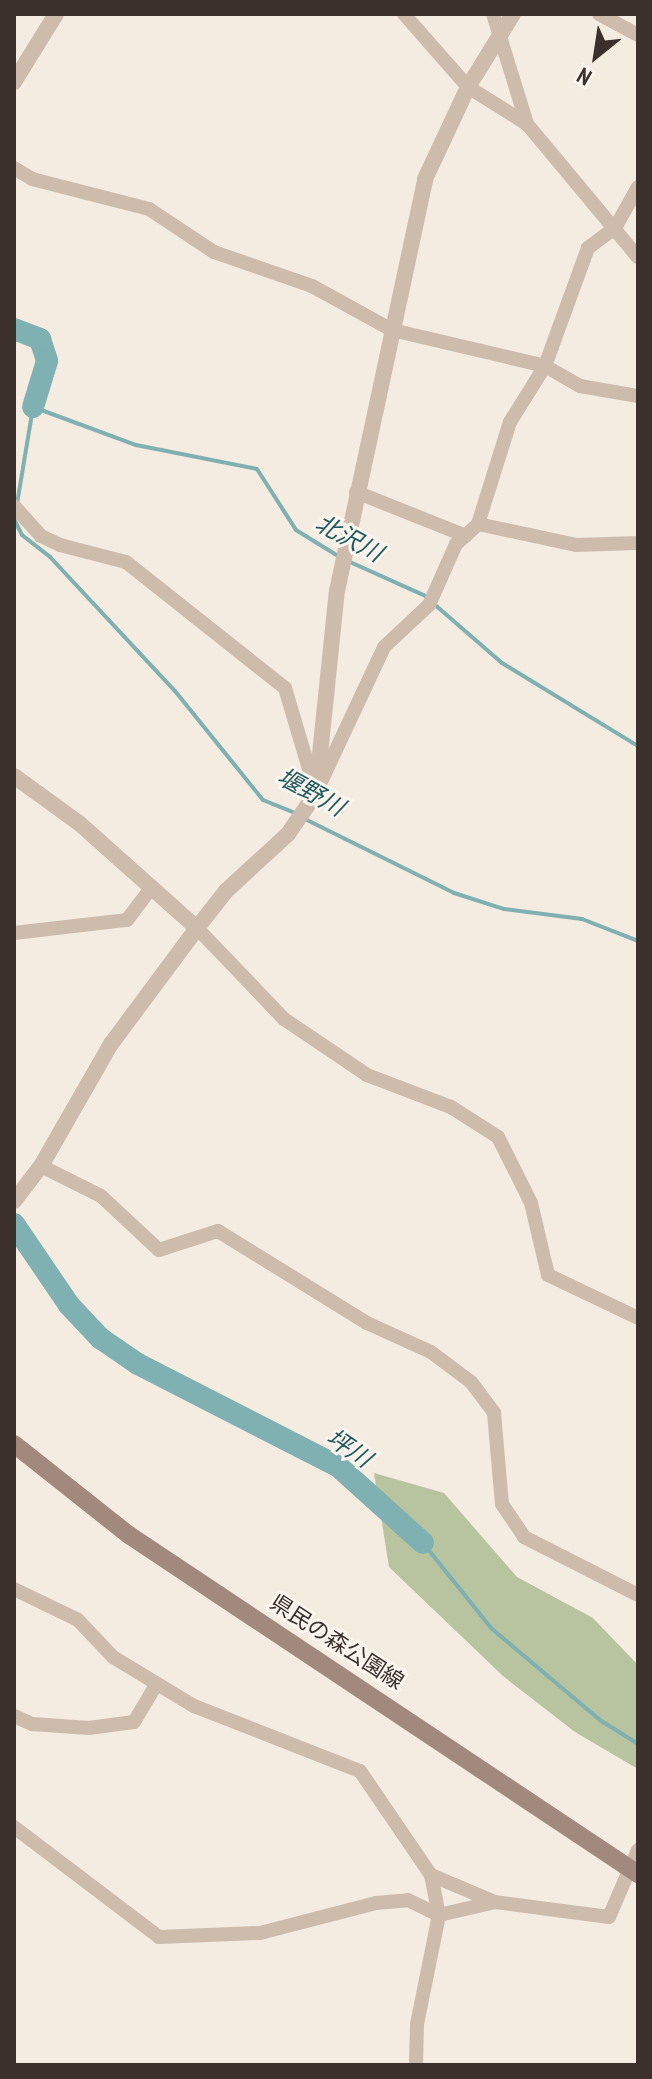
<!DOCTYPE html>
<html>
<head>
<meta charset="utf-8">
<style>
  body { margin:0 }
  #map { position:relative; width:652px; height:2079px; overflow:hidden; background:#f4ebe1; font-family:"PT Sans Narrow","Noto Sans JP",sans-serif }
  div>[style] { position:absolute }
  .green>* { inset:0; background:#b8c4a0 }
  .stream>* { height:4px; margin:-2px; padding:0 2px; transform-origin:2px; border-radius:2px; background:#7fb0b2 }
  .river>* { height:22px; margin:-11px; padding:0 11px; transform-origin:11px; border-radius:11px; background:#7fb0b2 }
  .minor>* { height:14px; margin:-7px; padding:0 7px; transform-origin:7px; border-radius:7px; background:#cdbbac }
  .tertiary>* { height:16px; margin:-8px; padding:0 8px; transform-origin:8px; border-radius:8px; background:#cdbbac }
  .secondary>* { height:18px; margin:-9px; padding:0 9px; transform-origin:9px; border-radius:9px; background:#a18a7d }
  span { translate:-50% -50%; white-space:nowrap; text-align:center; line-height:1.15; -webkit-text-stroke:6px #fbf5ee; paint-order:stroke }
  .street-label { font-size:22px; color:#3b302b }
  .water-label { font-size:24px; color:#1f5a5e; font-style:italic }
  .frame { position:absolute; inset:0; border:16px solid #3b302b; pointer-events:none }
  .north { position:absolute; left:556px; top:16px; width:80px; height:80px; -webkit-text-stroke:6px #fbf5ee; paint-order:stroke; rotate:210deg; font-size:22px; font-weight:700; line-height:32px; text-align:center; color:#3b302b }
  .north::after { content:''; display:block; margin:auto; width:28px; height:36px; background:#3b302b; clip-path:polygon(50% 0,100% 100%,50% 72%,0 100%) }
</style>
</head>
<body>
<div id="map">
  <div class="green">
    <i style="clip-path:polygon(374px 1473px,444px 1493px,517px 1577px,593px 1618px,638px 1665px,638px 1769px,575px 1732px,503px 1676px,389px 1567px)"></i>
  </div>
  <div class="stream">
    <i style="left:17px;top:504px;width:98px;rotate:-80.6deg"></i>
    <i style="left:33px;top:407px;width:110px;rotate:20.3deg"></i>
    <i style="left:136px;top:445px;width:123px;rotate:11.2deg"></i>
    <i style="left:257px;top:469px;width:72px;rotate:57.4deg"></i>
    <i style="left:296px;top:530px;width:49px;rotate:31.8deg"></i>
    <i style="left:14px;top:519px;width:18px;rotate:63deg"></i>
    <i style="left:22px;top:535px;width:36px;rotate:38deg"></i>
    <i style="left:50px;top:557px;width:183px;rotate:47deg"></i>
    <i style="left:175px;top:691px;width:140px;rotate:51.1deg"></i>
    <i style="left:263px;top:800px;width:37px;rotate:22deg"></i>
    <i style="left:350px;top:562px;width:85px;rotate:24.2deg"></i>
    <i style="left:434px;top:604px;width:90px;rotate:40.9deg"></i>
    <i style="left:502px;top:663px;width:159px;rotate:31.4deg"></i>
    <i style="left:305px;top:819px;width:166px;rotate:26.4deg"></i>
    <i style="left:454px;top:893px;width:52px;rotate:17.7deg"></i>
    <i style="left:504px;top:909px;width:79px;rotate:7.3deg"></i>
    <i style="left:582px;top:919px;width:60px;rotate:21.4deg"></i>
    <i style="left:423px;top:1543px;width:109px;rotate:51.3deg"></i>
    <i style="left:491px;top:1628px;width:143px;rotate:40.2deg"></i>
    <i style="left:600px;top:1720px;width:45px;rotate:32.3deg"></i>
  </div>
  <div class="river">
    <i style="left:14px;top:329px;width:28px;rotate:21deg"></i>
    <i style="left:40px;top:339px;width:23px;rotate:72deg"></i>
    <i style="left:47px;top:361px;width:48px;rotate:106.9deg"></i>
    <i style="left:14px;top:1224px;width:98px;rotate:55.8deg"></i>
    <i style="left:69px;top:1305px;width:45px;rotate:46.8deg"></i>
    <i style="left:100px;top:1338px;width:46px;rotate:34.4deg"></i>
    <i style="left:138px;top:1364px;width:226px;rotate:27.1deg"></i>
    <i style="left:339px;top:1467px;width:113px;rotate:42.1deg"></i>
  </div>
  <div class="minor">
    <i style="left:404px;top:14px;width:97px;rotate:48.8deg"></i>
    <i style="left:468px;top:87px;width:70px;rotate:32.1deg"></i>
    <i style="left:493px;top:14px;width:115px;rotate:72.8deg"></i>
    <i style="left:527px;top:124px;width:173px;rotate:50.2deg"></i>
    <i style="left:599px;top:14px;width:44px;rotate:28.3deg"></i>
    <i style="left:14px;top:168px;width:21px;rotate:31deg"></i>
    <i style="left:32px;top:179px;width:121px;rotate:14.4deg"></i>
    <i style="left:149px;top:209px;width:78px;rotate:33.5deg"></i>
    <i style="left:214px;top:252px;width:104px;rotate:19.1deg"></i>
    <i style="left:312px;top:286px;width:91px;rotate:28.8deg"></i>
    <i style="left:392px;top:330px;width:157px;rotate:13.2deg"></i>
    <i style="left:545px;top:366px;width:40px;rotate:29.7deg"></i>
    <i style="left:580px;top:386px;width:59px;rotate:9.8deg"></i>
    <i style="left:356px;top:492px;width:118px;rotate:21.8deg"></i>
    <i style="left:14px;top:506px;width:40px;rotate:48deg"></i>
    <i style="left:41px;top:536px;width:21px;rotate:25deg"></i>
    <i style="left:60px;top:545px;width:68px;rotate:14.4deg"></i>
    <i style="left:126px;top:562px;width:203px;rotate:38.4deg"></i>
    <i style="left:285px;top:688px;width:105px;rotate:73.5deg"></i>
    <i style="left:478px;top:524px;width:100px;rotate:12.1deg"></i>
    <i style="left:576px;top:545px;width:62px;rotate:-1.8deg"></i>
    <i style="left:319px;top:786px;width:153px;rotate:-64.9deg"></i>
    <i style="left:384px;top:647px;width:62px;rotate:-43deg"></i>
    <i style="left:429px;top:605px;width:67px;rotate:-66.1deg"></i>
    <i style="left:456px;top:544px;width:30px;rotate:-42deg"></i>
    <i style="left:478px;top:524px;width:107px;rotate:-72.6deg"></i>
    <i style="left:510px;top:422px;width:66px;rotate:-58deg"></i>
    <i style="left:545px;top:366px;width:126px;rotate:-70deg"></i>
    <i style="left:588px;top:248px;width:34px;rotate:-37deg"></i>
    <i style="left:615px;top:228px;width:47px;rotate:-60.7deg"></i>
    <i style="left:197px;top:928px;width:126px;rotate:46.3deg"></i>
    <i style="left:284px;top:1019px;width:100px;rotate:34deg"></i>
    <i style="left:367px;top:1075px;width:90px;rotate:20.9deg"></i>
    <i style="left:451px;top:1107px;width:56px;rotate:32.6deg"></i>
    <i style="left:498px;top:1137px;width:74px;rotate:63.4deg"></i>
    <i style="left:531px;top:1203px;width:74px;rotate:76.7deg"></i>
    <i style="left:548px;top:1275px;width:100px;rotate:25.5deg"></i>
    <i style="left:14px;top:933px;width:114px;rotate:-6.6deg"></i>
    <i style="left:127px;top:920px;width:41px;rotate:-52.9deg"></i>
    <i style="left:41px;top:1166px;width:67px;rotate:26.6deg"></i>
    <i style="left:101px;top:1196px;width:79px;rotate:43deg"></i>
    <i style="left:159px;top:1250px;width:62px;rotate:-17.9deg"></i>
    <i style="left:218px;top:1231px;width:175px;rotate:31.7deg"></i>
    <i style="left:367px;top:1323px;width:70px;rotate:24.4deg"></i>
    <i style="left:431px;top:1352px;width:50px;rotate:36.9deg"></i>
    <i style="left:471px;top:1382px;width:39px;rotate:53deg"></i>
    <i style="left:494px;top:1413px;width:91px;rotate:85deg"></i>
    <i style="left:502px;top:1504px;width:40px;rotate:56deg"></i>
    <i style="left:524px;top:1537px;width:128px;rotate:27deg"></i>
    <i style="left:14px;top:1589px;width:71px;rotate:25.8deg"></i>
    <i style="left:78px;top:1620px;width:51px;rotate:46.6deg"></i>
    <i style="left:113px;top:1657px;width:95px;rotate:31.2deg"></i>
    <i style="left:194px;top:1706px;width:178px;rotate:21.4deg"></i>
    <i style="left:360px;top:1771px;width:126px;rotate:55.7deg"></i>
    <i style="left:431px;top:1875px;width:41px;rotate:78.7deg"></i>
    <i style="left:439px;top:1915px;width:111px;rotate:101.4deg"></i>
    <i style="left:417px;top:2024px;width:41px;rotate:91.4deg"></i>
    <i style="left:14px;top:1716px;width:20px;rotate:24deg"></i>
    <i style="left:32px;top:1724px;width:57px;rotate:4deg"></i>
    <i style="left:89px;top:1728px;width:45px;rotate:-7.6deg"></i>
    <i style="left:134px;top:1722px;width:43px;rotate:-59.3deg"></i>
    <i style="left:14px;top:1827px;width:182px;rotate:37.2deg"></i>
    <i style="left:159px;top:1937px;width:101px;rotate:-2.3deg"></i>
    <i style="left:260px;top:1933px;width:120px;rotate:-14.5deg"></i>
    <i style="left:376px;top:1903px;width:32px;rotate:-5deg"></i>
    <i style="left:408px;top:1900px;width:34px;rotate:26deg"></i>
    <i style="left:439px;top:1915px;width:57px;rotate:-13.1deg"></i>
    <i style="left:431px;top:1875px;width:69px;rotate:22.9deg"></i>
    <i style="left:495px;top:1902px;width:115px;rotate:7.5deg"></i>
    <i style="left:609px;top:1917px;width:73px;rotate:-66.6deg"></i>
  </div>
  <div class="tertiary">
    <i style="left:14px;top:82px;width:80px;rotate:-58.3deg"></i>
    <i style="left:14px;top:776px;width:80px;rotate:35.9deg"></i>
    <i style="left:79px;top:823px;width:158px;rotate:41.7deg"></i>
    <i style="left:14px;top:1201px;width:44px;rotate:-52.4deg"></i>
    <i style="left:41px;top:1166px;width:141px;rotate:-60.2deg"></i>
    <i style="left:111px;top:1044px;width:144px;rotate:-53.4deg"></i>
    <i style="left:197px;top:928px;width:47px;rotate:-51.9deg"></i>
    <i style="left:226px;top:891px;width:84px;rotate:-42.6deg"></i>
    <i style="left:288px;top:834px;width:50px;rotate:-55.7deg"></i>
    <i style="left:316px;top:793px;width:203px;rotate:-84.1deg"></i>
    <i style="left:337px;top:591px;width:421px;rotate:-77.9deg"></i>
    <i style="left:425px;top:179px;width:102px;rotate:-64.9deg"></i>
    <i style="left:468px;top:87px;width:86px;rotate:-58.3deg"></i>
  </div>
  <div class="secondary">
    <i style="left:14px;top:1444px;width:147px;rotate:38.4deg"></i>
    <i style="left:129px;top:1535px;width:612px;rotate:33.66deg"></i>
  </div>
  <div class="street-label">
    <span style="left:337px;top:1642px;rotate:33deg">県民の森公園線</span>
  </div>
  <div class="water-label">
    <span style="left:349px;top:538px;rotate:28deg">北沢川</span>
    <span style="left:311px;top:792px;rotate:29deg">堰野川</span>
    <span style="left:349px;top:1448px;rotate:34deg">坪川</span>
  </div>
  <div class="frame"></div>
  <div class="north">N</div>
</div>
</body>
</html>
